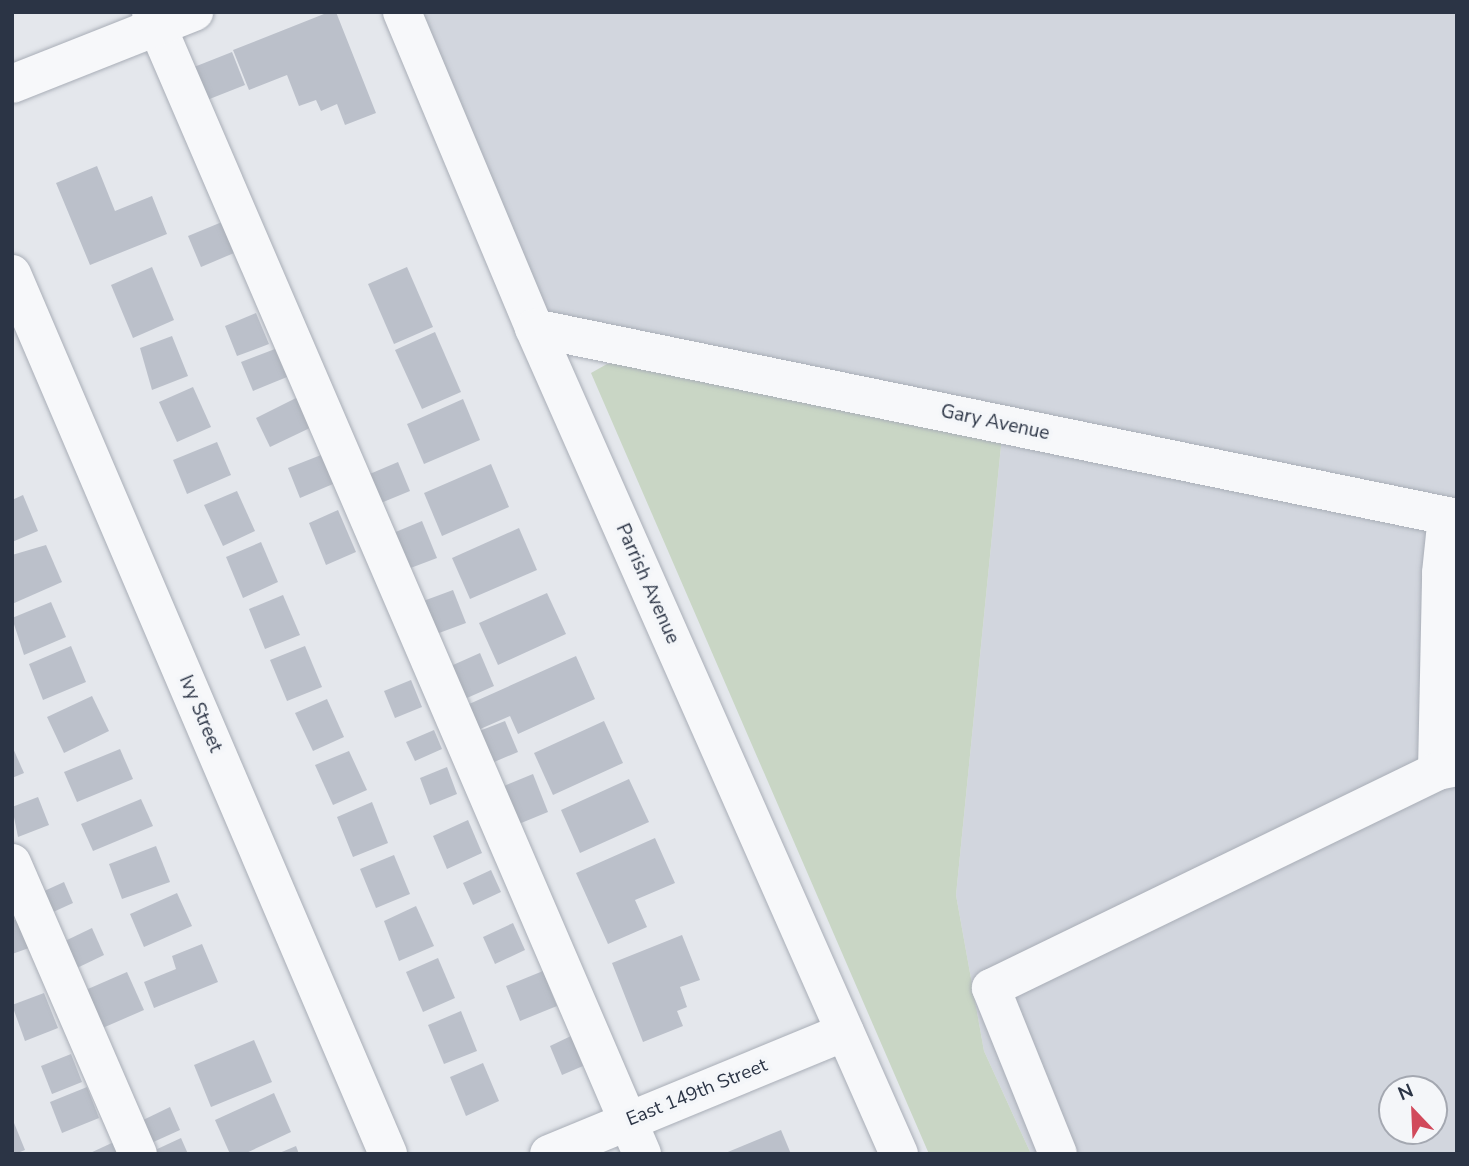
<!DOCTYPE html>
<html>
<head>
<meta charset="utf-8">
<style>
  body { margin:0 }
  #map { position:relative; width:1469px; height:1166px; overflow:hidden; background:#e4e7ec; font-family:"Nunito Sans",sans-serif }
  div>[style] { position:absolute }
  .built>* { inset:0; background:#d2d6de }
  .green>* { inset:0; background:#c9d6c5 }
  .building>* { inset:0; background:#bbc0ca }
  .roads { filter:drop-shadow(0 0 2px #a9aeb7) drop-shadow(0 0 2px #a9aeb7) }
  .minor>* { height:38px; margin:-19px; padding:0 19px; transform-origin:19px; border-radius:19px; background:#f7f8fa }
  span { translate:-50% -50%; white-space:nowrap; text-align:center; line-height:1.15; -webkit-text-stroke:7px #f4f6f9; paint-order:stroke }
  .street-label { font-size:19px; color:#2b3445 }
  .frame { position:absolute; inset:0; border:14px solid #2b3445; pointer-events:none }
  .north { position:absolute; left:1378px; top:1075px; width:70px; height:70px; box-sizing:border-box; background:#f4f6f9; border:2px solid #a4a8b1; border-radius:50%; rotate:337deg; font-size:19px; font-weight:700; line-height:28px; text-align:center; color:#2b3445 }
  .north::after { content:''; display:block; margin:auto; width:24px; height:32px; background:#d1495b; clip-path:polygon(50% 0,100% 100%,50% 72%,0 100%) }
</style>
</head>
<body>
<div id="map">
  <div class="built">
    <i style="clip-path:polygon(399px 12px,1457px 12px,1457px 517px,534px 328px)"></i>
    <i style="clip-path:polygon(evenodd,1002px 436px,1457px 532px,1457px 1154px,1031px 1154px,984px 1051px,956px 895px,1002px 436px,1392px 1089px,1434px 1089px,1434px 1131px,1392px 1131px,1392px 1089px)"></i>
  </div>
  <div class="green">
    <i style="clip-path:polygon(639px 361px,1002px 436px,956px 895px,984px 1051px,1031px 1154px,929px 1154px,591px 373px,607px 364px)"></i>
  </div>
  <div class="building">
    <i style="clip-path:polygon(329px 12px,336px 12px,376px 113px,345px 125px,337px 104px,321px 111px,316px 100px,299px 106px,287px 75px,249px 90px,233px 50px)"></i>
    <i style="clip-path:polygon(232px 52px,245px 85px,202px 102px,189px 69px)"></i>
    <i style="clip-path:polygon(97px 166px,115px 211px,152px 196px,167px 234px,90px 265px,56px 183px)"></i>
    <i style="clip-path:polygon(222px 222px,234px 253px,201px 267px,188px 236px)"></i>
    <i style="clip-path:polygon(152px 267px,174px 320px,133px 338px,111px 285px)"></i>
    <i style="clip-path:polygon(407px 267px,433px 327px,394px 344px,368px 284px)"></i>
    <i style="clip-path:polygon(256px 313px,269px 344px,237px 356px,225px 326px)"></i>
    <i style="clip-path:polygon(435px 332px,461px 392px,422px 409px,395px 350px)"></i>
    <i style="clip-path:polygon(172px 336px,188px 376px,152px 390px,140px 348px)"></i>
    <i style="clip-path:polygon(275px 349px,287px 377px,253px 391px,241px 362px)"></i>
    <i style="clip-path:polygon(193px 387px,211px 427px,177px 442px,159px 402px)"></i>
    <i style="clip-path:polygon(298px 397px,312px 427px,270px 447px,256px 418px)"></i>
    <i style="clip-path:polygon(463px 399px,480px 440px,424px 464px,407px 424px)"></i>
    <i style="clip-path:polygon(217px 442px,231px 475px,187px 494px,173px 460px)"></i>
    <i style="clip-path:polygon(321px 455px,333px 484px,300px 498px,288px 468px)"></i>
    <i style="clip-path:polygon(398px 462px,410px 491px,376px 505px,365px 476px)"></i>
    <i style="clip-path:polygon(491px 464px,509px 507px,442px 536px,424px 493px)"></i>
    <i style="clip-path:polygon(237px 491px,255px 531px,223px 546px,204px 505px)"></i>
    <i style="clip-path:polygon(23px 495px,38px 531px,12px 542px,12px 500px)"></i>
    <i style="clip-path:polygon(338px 510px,356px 552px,326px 565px,309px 523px)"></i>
    <i style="clip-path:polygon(422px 521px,437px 558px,400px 572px,386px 536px)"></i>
    <i style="clip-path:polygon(519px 528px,537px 570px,470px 599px,452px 558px)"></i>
    <i style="clip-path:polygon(261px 542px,278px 582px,243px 598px,226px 557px)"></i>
    <i style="clip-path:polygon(46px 545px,62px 582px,12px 604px,12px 555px)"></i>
    <i style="clip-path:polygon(453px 590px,466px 623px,431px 636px,418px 603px)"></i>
    <i style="clip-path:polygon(547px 593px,566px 634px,498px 665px,479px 623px)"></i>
    <i style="clip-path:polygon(283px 595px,300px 635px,265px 649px,249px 609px)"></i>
    <i style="clip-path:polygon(51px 602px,66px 637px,24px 655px,12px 618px)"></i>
    <i style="clip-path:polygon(71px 646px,86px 682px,43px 700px,29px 664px)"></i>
    <i style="clip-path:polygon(305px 646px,322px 687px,287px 701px,270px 660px)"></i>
    <i style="clip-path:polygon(480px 653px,494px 686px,458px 702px,444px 669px)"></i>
    <i style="clip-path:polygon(576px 656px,595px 699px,518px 734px,510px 716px,478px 730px,467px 705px)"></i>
    <i style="clip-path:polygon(411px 680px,422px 707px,395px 718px,384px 691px)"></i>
    <i style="clip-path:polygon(92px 696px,109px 731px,64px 753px,47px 717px)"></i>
    <i style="clip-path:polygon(327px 699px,344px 737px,313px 751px,295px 713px)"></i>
    <i style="clip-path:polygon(505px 721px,518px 752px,487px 765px,474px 733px)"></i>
    <i style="clip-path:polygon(604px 721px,623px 763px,553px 795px,534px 753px)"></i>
    <i style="clip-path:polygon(434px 730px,442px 749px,415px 761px,406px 742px)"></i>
    <i style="clip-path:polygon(12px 746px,24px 773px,12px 778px)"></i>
    <i style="clip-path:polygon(120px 749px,133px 779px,77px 802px,64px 772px)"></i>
    <i style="clip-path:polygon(349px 751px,367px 790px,333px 805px,315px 765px)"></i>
    <i style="clip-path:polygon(447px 767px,457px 794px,430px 805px,420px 778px)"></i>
    <i style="clip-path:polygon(533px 774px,548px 812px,509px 828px,494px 790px)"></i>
    <i style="clip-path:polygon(629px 779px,649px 822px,580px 853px,561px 810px)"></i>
    <i style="clip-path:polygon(38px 797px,49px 825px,18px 837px,12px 807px)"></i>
    <i style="clip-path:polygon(141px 799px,153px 826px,93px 851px,81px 824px)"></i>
    <i style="clip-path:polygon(372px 802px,388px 843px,353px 857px,337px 817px)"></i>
    <i style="clip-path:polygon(468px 820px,482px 853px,447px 869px,433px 836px)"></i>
    <i style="clip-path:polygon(655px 838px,675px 883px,635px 900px,647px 927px,608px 944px,576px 873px)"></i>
    <i style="clip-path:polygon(156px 846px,170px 882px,122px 899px,109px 864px)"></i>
    <i style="clip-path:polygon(394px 855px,410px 894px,376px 908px,360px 869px)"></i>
    <i style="clip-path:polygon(491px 870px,501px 892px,473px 905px,463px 883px)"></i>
    <i style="clip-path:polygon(64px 882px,73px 903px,51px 913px,42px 892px)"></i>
    <i style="clip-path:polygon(177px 893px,192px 926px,144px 947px,130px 914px)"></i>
    <i style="clip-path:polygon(416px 906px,434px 946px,399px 961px,384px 921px)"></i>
    <i style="clip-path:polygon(18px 919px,29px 948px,12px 954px,12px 921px)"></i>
    <i style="clip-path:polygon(513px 923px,525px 950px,495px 964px,483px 937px)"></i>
    <i style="clip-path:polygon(92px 928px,104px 955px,77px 968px,65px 941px)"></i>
    <i style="clip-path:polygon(682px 935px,700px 980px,680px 987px,687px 1007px,677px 1011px,683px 1026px,643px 1042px,612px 963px)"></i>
    <i style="clip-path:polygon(202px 944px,218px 982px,154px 1008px,144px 982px,176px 969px,172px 956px)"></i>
    <i style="clip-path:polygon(438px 958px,455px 998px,423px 1012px,406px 972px)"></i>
    <i style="clip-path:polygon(543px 971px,557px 1006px,520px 1021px,506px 986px)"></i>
    <i style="clip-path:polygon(127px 972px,144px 1010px,98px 1030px,81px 992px)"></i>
    <i style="clip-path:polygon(44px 993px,58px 1028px,25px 1041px,12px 1005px)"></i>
    <i style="clip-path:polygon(461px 1011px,477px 1051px,444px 1064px,428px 1025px)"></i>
    <i style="clip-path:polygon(571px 1036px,583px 1066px,562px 1075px,550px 1046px)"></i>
    <i style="clip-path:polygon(254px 1040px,272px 1082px,211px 1107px,194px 1065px)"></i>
    <i style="clip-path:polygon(71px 1054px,82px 1082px,52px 1094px,41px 1066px)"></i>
    <i style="clip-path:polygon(483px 1063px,499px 1101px,466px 1116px,450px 1077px)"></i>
    <i style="clip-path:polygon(87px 1087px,99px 1118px,62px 1133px,50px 1102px)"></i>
    <i style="clip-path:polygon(274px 1093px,291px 1132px,244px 1154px,230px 1154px,215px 1120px)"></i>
    <i style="clip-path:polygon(170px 1107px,180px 1130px,149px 1144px,139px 1122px)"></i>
    <i style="clip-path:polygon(12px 1118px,25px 1150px,15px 1154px,12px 1154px)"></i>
    <i style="clip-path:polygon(781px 1130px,791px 1154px,723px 1154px)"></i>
    <i style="clip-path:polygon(181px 1138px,188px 1154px,154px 1154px,153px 1151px)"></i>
    <i style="clip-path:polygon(116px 1141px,122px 1154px,88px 1154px)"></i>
    <i style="clip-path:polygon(296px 1146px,299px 1154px,277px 1154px)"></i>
  </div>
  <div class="roads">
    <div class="minor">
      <i style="left:151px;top:12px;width:1243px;rotate:66.73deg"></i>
      <i style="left:402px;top:12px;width:342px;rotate:67.3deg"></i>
      <i style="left:534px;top:328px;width:903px;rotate:66.16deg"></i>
      <i style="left:12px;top:84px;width:196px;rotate:-21.6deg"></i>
      <i style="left:12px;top:274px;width:957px;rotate:66.86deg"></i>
      <i style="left:534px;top:328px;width:942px;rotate:11.63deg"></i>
      <i style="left:1437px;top:771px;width:198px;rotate:-88.8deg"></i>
      <i style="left:1441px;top:573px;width:57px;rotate:-84deg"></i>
      <i style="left:12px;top:863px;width:317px;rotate:66.6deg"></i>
      <i style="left:549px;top:1154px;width:320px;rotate:-22.4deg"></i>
      <i style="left:1058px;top:1154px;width:179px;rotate:-112deg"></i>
      <i style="left:991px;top:988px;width:496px;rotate:-25.9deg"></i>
      <i style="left:1437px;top:771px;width:20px;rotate:-11deg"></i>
    </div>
  </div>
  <div class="street-label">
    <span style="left:995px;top:423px;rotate:12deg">Gary Avenue</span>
    <span style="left:647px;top:584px;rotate:66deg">Parrish Avenue</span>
    <span style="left:200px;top:714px;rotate:67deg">Ivy Street</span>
    <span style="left:697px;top:1093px;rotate:-22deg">East 149th Street</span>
  </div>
  <div class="frame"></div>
  <div class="north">N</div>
</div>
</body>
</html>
